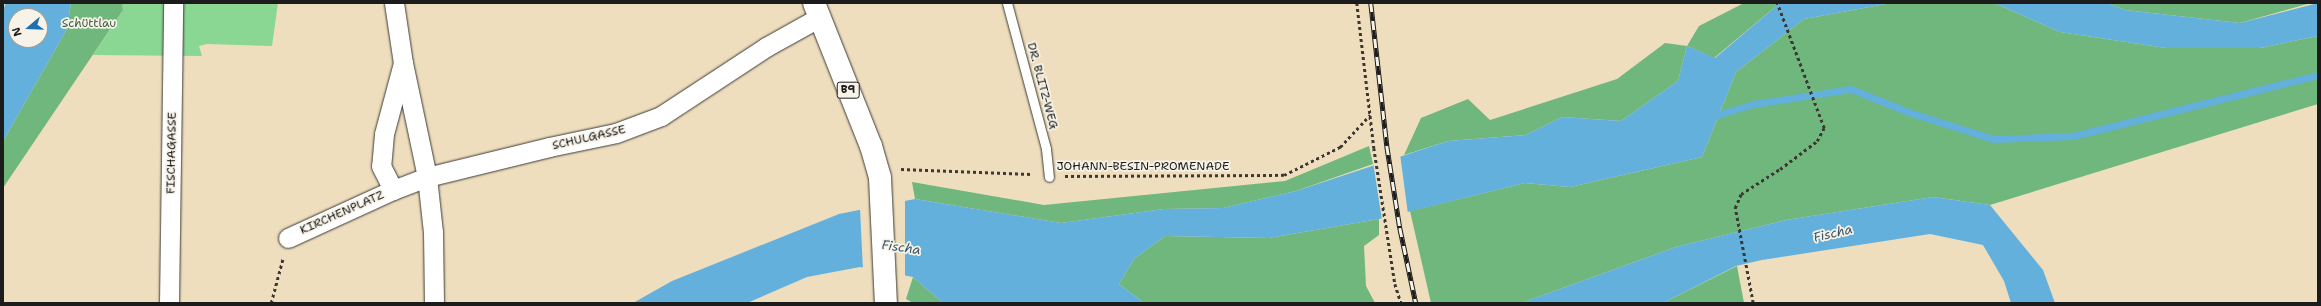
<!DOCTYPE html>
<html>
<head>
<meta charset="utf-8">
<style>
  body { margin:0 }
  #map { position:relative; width:2321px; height:306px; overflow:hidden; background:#eedebe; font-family:"Shantell Sans",sans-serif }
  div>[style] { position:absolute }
  .green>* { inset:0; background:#8ad693 }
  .forest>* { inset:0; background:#6fb77d }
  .water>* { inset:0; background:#64b0dd }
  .pier>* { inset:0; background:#eedebe }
  .stream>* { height:7px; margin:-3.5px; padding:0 3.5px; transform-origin:3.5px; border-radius:3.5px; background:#64b0dd }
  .path>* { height:2.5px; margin-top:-1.25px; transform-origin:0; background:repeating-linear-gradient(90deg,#3c3934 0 3px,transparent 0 6px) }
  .roads { filter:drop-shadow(0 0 1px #3c3934) drop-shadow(0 0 1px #3c3934) }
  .lane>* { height:9px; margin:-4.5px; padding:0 4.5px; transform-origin:4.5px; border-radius:4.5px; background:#fff }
  .street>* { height:19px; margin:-9.5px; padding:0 9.5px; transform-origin:9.5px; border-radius:9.5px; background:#fff }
  .primary>* { height:22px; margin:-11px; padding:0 11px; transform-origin:11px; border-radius:11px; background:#fff }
  .rail>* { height:4.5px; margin-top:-2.25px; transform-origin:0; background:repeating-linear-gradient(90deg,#f7f3e8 0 9px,#1c1c1c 0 18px); box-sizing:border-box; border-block:1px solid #1c1c1c }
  span { translate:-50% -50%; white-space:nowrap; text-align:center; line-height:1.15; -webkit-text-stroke:3.5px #f7f3e8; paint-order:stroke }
  .shield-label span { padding:1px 3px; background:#f7f3e8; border:1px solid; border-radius:3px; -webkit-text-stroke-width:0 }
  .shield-label { font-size:11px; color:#1c1c1c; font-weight:700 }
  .park-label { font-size:12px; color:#425d46 }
  .street-label { font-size:12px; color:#1c1c1c }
  .water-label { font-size:13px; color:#395769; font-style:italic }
  .frame { position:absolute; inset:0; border:4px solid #1c1c1c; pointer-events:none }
  .north { position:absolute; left:8px; top:8px; width:40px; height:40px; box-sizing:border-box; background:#f7f3e8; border:1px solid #9f9d96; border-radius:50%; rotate:251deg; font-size:11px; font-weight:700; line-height:16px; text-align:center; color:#1c1c1c }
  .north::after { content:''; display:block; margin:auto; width:14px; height:18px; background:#1f6fb2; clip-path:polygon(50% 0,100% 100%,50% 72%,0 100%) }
</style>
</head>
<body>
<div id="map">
  <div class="green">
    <i style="clip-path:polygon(122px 3px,278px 3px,272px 46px,207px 44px,199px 46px,202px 56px,93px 55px,123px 10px)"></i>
  </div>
  <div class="forest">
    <i style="clip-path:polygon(71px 3px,122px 3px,123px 10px,3px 188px,3px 141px,67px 29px)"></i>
    <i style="clip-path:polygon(1744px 3px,1780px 3px,1714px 58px,1687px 46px,1678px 81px,1621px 121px,1562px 117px,1526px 135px,1448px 141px,1404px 155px,1421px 118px,1468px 99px,1490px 120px,1617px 79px,1665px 43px,1687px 46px,1699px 26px)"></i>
    <i style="clip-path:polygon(1891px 3px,1994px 3px,2060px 32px,2166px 48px,2260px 48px,2318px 36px,2318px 104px,1990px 205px,1933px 197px,1786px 220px,1676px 247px,1521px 303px,1431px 303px,1410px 211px,1525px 183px,1570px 187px,1702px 157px,1736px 72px,1804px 19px)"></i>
    <i style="clip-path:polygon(2107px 3px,2311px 3px,2240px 23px,2125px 10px)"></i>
    <i style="clip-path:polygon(1369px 146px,1373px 164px,1296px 191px,1223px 208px,1164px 209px,1061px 223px,915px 199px,912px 182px,1044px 205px,1285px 181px)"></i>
    <i style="clip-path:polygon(1379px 219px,1379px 235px,1364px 246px,1366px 286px,1375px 303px,1144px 303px,1119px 284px,1134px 259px,1165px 236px,1269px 238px)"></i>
    <i style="clip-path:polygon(1737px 266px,1744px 303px,1663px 303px)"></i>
    <i style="clip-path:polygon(913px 277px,943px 303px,913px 303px,906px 299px)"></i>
  </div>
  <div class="water">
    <i style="clip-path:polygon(evenodd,6px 3px,71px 3px,67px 29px,3px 141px,3px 10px,6px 3px,16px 16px,40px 16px,40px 40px,16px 40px,16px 16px)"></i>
    <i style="clip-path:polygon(1780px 3px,1891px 3px,1804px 19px,1736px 72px,1702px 157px,1570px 187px,1525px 183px,1379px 219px,1269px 238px,1165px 236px,1134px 259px,1119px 284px,1144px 303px,943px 303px,913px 277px,860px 267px,807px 277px,747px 303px,633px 303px,672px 281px,839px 214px,915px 199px,1061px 223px,1164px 209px,1223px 208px,1296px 191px,1448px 141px,1526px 135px,1562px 117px,1621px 121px,1678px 81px,1687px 46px,1715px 58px)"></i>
    <i style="clip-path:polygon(1994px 3px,2107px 3px,2125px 10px,2240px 23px,2318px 3px,2318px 36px,2260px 48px,2166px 48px,2060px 32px)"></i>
    <i style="clip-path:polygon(1933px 197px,1990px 205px,2043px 270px,2055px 303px,2011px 303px,2004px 281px,1983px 245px,1930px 234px,1762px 260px,1736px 266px,1663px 303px,1521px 303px,1676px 247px,1786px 220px)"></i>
  </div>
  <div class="pier">
    <i style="clip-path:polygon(1400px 154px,1408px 214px,1382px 220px,1373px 162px)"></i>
    <i style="clip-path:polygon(905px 199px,905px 278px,863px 270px,860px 208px)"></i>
  </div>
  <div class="stream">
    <i style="left:1711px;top:117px;width:44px;rotate:-17.2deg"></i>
    <i style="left:1753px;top:104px;width:99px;rotate:-8.7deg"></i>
    <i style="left:1851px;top:89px;width:61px;rotate:22deg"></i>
    <i style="left:1908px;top:112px;width:89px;rotate:17.6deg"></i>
    <i style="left:1993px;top:139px;width:80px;rotate:-2.1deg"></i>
    <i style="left:2073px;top:136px;width:252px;rotate:-14deg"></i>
  </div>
  <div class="path">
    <i style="left:1357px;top:3px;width:146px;rotate:83.3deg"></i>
    <i style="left:1374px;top:148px;width:138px;rotate:81.2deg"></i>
    <i style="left:1395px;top:284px;width:20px;rotate:72deg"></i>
    <i style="left:901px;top:169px;width:131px;rotate:2.2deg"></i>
    <i style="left:1065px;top:176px;width:219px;rotate:-0.3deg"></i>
    <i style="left:1284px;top:175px;width:63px;rotate:-26.6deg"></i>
    <i style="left:1340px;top:147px;width:44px;rotate:-46.8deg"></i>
    <i style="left:271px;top:303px;width:47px;rotate:-75.1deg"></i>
    <i style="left:1753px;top:303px;width:97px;rotate:-100.7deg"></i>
    <i style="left:1735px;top:208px;width:15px;rotate:-67deg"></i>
    <i style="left:1741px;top:194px;width:46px;rotate:-32.7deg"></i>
    <i style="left:1780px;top:169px;width:46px;rotate:-37.1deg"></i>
    <i style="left:1817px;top:141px;width:15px;rotate:-62deg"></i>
    <i style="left:1824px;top:128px;width:134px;rotate:-110.6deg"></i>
  </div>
  <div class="roads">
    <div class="lane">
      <i style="left:1007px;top:3px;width:151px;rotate:75deg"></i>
      <i style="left:1046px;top:149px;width:28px;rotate:84deg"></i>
    </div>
    <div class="street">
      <i style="left:394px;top:3px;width:61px;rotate:81.5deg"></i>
      <i style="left:403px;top:63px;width:116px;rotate:78.1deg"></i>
      <i style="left:427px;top:177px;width:55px;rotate:83.8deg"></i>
      <i style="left:433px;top:232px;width:71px;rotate:89.2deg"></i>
      <i style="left:403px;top:63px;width:73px;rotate:105deg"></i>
      <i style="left:384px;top:134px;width:32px;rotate:95deg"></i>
      <i style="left:381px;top:166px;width:27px;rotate:63deg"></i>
      <i style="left:393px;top:190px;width:36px;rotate:-21deg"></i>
      <i style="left:427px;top:177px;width:126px;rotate:-13.8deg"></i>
      <i style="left:549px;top:147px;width:68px;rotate:-11.8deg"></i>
      <i style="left:616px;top:133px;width:48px;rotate:-20.7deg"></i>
      <i style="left:661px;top:116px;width:126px;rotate:-33.3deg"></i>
      <i style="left:766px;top:47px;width:62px;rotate:-29.1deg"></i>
      <i style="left:288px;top:238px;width:115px;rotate:-24.6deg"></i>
      <i style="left:169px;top:303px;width:300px;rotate:-89.2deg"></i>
    </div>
    <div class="primary">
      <i style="left:814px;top:3px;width:154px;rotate:68.3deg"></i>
      <i style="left:871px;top:146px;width:33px;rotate:74deg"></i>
      <i style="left:880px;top:178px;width:125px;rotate:87.3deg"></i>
    </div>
  </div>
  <div class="rail">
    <i style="left:1371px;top:3px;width:144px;rotate:83.6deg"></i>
    <i style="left:1387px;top:146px;width:83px;rotate:81deg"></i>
    <i style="left:1400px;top:228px;width:77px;rotate:78deg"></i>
  </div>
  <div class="shield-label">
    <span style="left:848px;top:90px">B9</span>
  </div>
  <div class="park-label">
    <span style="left:89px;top:24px">Schüttlau</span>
  </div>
  <div class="street-label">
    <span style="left:1042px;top:86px;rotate:75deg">DR. BLITZ-WEG</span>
    <span style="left:589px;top:138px;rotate:-13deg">SCHULGASSE</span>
    <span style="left:172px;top:153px;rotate:-89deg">FISCHAGASSE</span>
    <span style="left:1143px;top:167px">JOHANN-BESIN-PROMENADE</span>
    <span style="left:342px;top:213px;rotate:-24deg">KIRCHENPLATZ</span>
  </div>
  <div class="water-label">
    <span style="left:1833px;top:234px;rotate:-13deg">Fischa</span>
    <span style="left:901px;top:248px;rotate:8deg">Fischa</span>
  </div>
  <div class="frame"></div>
  <div class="north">N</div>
</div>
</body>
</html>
